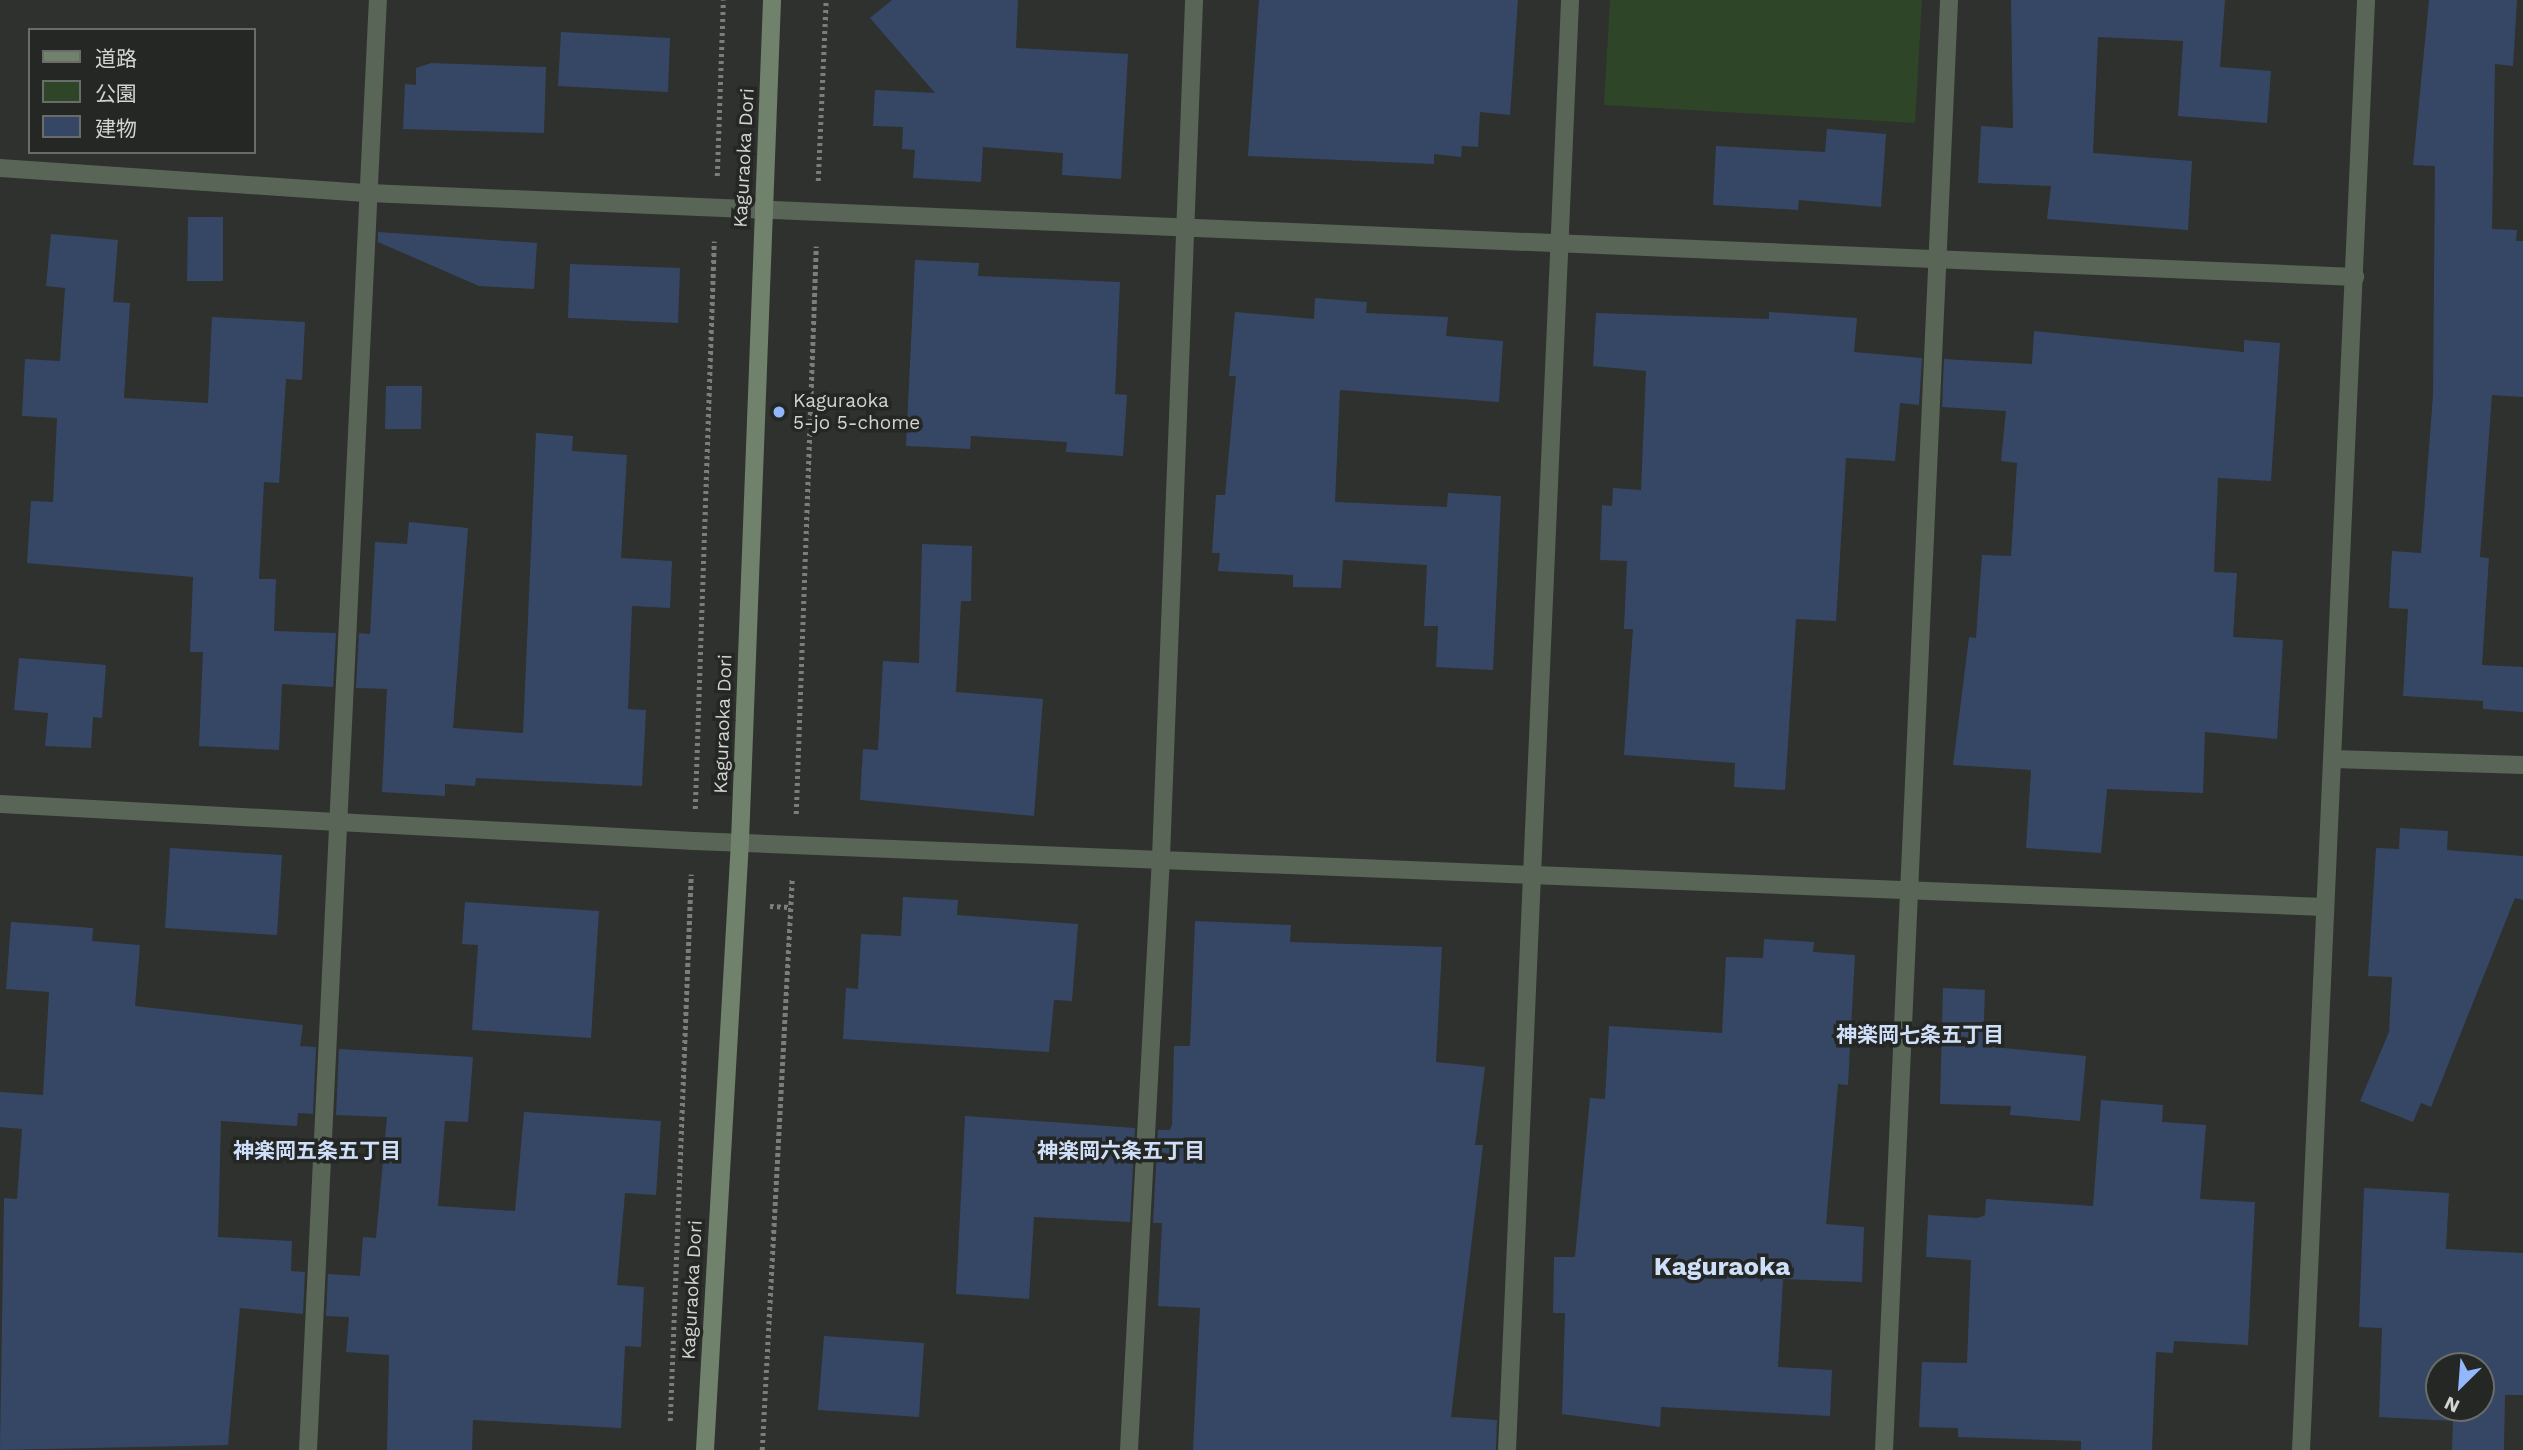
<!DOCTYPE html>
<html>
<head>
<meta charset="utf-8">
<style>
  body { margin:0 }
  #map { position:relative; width:2523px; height:1450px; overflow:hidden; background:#2e312d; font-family:"Work Sans","Noto Sans JP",sans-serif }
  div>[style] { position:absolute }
  .green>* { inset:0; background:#2e4528 }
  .building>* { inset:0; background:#364766 }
  .path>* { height:4.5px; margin-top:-2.25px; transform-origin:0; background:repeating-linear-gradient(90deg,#7c7e7b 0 3.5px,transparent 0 7px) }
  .street>* { height:18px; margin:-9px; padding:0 9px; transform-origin:9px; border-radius:9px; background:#596556 }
  .secondary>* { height:18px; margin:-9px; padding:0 9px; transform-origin:9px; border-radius:9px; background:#70826c }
  .dots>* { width:19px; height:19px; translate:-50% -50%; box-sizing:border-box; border:4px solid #242723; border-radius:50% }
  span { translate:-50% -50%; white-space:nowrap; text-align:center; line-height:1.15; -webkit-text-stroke:7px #242723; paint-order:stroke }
  .street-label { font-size:19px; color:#d2d4d2 }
  .poi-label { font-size:19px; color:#d2d4d2 }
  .left { translate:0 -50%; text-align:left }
  .neighbourhood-label { font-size:21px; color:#cfdef9; font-weight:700 }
  .district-label { font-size:26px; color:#cfdef9; font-weight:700 }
  .legend { position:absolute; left:28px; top:28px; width:228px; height:126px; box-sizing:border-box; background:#242723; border:2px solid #6a6c69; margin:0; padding:9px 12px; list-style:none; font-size:21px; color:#d2d4d2 }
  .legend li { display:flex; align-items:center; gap:14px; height:35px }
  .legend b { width:35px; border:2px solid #6a6c69 }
  .north { position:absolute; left:2425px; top:1352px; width:70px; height:70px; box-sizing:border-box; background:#242723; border:2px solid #6a6c69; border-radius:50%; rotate:205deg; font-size:19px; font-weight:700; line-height:28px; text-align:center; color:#d2d4d2 }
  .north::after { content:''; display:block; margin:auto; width:24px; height:32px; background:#92b7fd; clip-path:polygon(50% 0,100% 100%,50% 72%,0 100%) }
</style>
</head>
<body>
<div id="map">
  <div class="green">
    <i style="clip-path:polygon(1610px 0,1922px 0,1915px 123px,1604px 105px)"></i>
  </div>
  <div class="building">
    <i style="clip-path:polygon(892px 0,1018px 0,1016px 48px,1128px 54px,1121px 179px,1062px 175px,1063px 153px,983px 147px,981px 182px,913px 178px,915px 150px,902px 149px,903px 127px,873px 126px,875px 90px,935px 93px,870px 18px)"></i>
    <i style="clip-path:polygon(1259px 0,1518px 0,1510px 115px,1480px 112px,1478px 147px,1462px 146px,1461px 157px,1434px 154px,1434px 164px,1248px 156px)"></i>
    <i style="clip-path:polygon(2011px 0,2225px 0,2220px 67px,2271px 71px,2267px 123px,2178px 116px,2183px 41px,2098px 37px,2093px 153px,2192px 161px,2188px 230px,2047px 219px,2051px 186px,1978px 183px,1981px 126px,2013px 128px)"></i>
    <i style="clip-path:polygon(2429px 0,2517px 0,2513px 66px,2495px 64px,2492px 229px,2517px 230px,2516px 241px,2523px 241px,2523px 397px,2492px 395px,2480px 557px,2489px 558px,2482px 665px,2523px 667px,2523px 712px,2483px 709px,2483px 701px,2403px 696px,2408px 609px,2389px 608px,2392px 551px,2421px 553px,2433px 395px,2435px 166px,2413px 165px)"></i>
    <i style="clip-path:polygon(561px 32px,670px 38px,668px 92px,558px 86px)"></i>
    <i style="clip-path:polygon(431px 63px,546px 67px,544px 133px,403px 129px,405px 84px,416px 85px,416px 68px)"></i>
    <i style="clip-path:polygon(1827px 129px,1886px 134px,1881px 207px,1799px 200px,1798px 210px,1713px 205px,1716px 146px,1825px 152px)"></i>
    <i style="clip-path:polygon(188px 217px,223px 217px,223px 281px,187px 281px)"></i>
    <i style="clip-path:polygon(378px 232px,537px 243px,534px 289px,479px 286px,378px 242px)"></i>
    <i style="clip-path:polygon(51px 234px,118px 240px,113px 302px,130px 303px,124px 398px,208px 403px,212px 317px,305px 322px,302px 380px,286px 379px,279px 483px,264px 482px,259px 579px,276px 579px,274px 631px,336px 633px,333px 687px,282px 684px,279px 750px,199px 746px,203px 652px,190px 652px,193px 577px,27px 563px,31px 501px,53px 502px,57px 418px,22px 416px,25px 359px,60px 361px,65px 288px,46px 286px)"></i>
    <i style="clip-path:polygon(915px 260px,979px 263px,978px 276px,1120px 282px,1115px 394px,1127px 395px,1123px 456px,1066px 452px,1067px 442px,971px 436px,970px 449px,906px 446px)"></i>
    <i style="clip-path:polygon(570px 264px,680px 268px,678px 323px,568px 318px)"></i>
    <i style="clip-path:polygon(1315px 298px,1367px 302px,1366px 313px,1448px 317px,1446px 336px,1503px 341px,1499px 402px,1340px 390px,1335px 502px,1447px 507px,1448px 493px,1501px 496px,1493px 670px,1436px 667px,1438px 626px,1424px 626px,1427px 565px,1343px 560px,1341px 588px,1293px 587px,1293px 575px,1218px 571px,1220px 553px,1212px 553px,1216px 495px,1225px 495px,1236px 376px,1229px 376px,1235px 312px,1314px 319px)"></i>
    <i style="clip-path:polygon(1769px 312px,1857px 318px,1854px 352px,1922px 358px,1919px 405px,1900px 403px,1895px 461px,1846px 458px,1836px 621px,1796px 619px,1785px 790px,1734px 787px,1735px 763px,1624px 755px,1633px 629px,1624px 629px,1627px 561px,1600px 560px,1602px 505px,1612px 506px,1613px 488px,1641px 490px,1646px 371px,1593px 366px,1596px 313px,1769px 319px)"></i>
    <i style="clip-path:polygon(2034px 331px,2244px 352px,2244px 340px,2280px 343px,2271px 481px,2218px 478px,2214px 572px,2237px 573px,2233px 637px,2283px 640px,2277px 739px,2205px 732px,2203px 793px,2107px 789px,2101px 853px,2026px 848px,2031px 770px,1953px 765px,1969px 637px,1976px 638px,1982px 555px,2011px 556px,2017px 463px,2001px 461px,2006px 411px,1942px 407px,1944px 359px,2032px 364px)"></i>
    <i style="clip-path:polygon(386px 386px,422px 386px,421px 429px,385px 429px)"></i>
    <i style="clip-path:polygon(536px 433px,573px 436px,572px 451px,627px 455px,621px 558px,672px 561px,670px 608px,632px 606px,628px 709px,646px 710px,642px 786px,476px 778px,475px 786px,445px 784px,445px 796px,382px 792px,387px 689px,356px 688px,359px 633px,370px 634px,375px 542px,407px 544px,409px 522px,468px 528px,453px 728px,523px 733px)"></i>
    <i style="clip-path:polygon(922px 544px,972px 546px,971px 601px,961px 601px,956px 692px,1043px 699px,1034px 816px,860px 800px,863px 749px,878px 750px,883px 661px,919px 663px)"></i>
    <i style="clip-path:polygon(19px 658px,106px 665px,102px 718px,93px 717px,91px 748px,45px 746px,48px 713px,14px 710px)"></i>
    <i style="clip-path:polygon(2400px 828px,2448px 831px,2447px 850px,2523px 856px,2523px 900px,2515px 898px,2431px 1107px,2421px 1103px,2413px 1122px,2360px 1101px,2389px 1032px,2392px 977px,2368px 976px,2376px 848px,2399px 849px)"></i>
    <i style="clip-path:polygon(170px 848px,282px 855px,277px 935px,165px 928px)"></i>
    <i style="clip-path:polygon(903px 897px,958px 900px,957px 915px,1078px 924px,1072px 1001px,1054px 1000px,1049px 1052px,843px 1039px,846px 988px,858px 989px,861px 934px,901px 936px)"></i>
    <i style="clip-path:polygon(465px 902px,599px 911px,591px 1038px,472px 1030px,478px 945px,462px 944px)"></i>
    <i style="clip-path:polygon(1195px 921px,1291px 925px,1290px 942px,1442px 947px,1436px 1062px,1485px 1067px,1475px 1145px,1483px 1145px,1451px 1417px,1497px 1420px,1496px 1450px,1193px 1450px,1200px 1308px,1158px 1306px,1162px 1223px,1153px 1223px,1158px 1130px,1170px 1130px,1172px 1124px,1174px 1046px,1190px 1046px)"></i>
    <i style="clip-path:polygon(11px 922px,93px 928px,92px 941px,140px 945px,135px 1006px,303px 1025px,300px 1046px,316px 1047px,313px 1114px,298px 1113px,297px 1126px,221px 1121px,218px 1237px,292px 1241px,291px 1271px,305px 1272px,303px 1314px,240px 1308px,228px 1445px,0 1450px,4px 1198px,17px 1199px,22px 1129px,0 1127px,0 1092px,43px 1095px,49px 992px,6px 989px)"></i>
    <i style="clip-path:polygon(1764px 939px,1814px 942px,1813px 952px,1855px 955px,1848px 1085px,1838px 1084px,1826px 1224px,1864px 1227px,1862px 1282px,1783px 1279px,1778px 1367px,1832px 1370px,1830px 1416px,1661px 1407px,1660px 1427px,1562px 1414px,1565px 1313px,1553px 1313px,1554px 1257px,1575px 1257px,1590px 1098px,1605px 1099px,1609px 1026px,1722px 1033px,1726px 957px,1763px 958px)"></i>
    <i style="clip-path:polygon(1943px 988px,1985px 990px,1983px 1046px,2086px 1056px,2080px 1121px,2010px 1115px,2011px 1106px,1940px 1104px)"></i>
    <i style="clip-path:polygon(339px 1049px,473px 1057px,468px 1122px,445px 1121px,438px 1206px,515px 1211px,524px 1112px,661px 1121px,656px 1195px,625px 1193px,617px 1285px,644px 1287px,641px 1347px,625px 1346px,621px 1428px,473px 1420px,472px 1450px,387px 1450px,389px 1355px,346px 1352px,349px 1317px,326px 1316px,328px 1274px,360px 1276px,363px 1237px,376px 1238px,387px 1117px,336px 1115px)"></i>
    <i style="clip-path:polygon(2101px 1100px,2163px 1105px,2162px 1122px,2206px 1125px,2200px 1199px,2255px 1202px,2248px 1345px,2174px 1341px,2173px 1353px,2156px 1352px,2152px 1450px,2081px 1450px,2081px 1441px,1958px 1437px,1958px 1428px,1919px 1427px,1922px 1362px,1967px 1363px,1971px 1260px,1926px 1257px,1928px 1215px,1978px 1218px,1985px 1215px,1986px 1199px,2093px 1206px)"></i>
    <i style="clip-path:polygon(965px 1116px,1135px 1128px,1130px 1222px,1034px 1217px,1029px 1299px,956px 1294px)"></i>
    <i style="clip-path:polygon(evenodd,2364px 1188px,2449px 1193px,2446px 1249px,2523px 1253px,2523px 1395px,2505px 1395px,2504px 1450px,2452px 1450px,2453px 1421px,2379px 1417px,2382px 1328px,2359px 1327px,2364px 1188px,2439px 1366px,2481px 1366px,2481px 1408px,2439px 1408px,2439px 1366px)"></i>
    <i style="clip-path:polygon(824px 1336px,924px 1343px,919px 1417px,818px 1410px)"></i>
  </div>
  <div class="path">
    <i style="left:717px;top:176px;width:176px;rotate:-88deg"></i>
    <i style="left:818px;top:181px;width:181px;rotate:-87.5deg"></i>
    <i style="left:695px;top:809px;width:568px;rotate:-88.08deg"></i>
    <i style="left:796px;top:814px;width:568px;rotate:-87.98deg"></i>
    <i style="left:770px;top:906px;width:20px;rotate:3deg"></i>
    <i style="left:670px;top:1421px;width:547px;rotate:-87.8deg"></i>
    <i style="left:762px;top:1450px;width:572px;rotate:-86.99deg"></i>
  </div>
  <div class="street">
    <i style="left:0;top:168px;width:370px;rotate:3.9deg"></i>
    <i style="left:369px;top:193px;width:1988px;rotate:2.42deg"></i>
    <i style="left:2334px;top:759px;width:189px;rotate:1.8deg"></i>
    <i style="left:0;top:804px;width:695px;rotate:3.05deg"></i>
    <i style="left:694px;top:841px;width:1632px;rotate:2.32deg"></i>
    <i style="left:308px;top:1450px;width:1452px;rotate:-87.24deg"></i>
    <i style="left:1129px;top:1450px;width:594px;rotate:-86.91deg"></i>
    <i style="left:1161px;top:857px;width:858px;rotate:-87.79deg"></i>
    <i style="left:1507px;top:1450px;width:1451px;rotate:-87.51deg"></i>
    <i style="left:1884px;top:1450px;width:1451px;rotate:-87.43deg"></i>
    <i style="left:2301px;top:1450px;width:1451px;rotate:-87.43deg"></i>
  </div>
  <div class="secondary">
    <i style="left:705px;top:1450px;width:610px;rotate:-86.71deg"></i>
    <i style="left:740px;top:841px;width:842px;rotate:-87.82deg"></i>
  </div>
  <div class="dots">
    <i style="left:779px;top:412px;background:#92b7fd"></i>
  </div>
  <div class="street-label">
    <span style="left:744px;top:158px;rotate:-87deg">Kaguraoka Dori</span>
    <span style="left:723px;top:724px;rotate:-88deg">Kaguraoka Dori</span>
    <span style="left:692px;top:1290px;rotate:-87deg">Kaguraoka Dori</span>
  </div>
  <div class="poi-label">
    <span class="left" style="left:793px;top:412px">Kaguraoka<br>5-jo 5-chome</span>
  </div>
  <div class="neighbourhood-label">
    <span style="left:1920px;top:1035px">神楽岡七条五丁目</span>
    <span style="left:317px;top:1151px">神楽岡五条五丁目</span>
    <span style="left:1121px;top:1151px">神楽岡六条五丁目</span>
  </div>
  <div class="district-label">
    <span style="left:1722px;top:1267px">Kaguraoka</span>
  </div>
  <ul class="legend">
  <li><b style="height:9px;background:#70826c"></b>道路</li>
  <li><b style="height:19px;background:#2e4528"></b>公園</li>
  <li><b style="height:19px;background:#364766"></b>建物</li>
  </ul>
  <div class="north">N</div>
</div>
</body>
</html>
